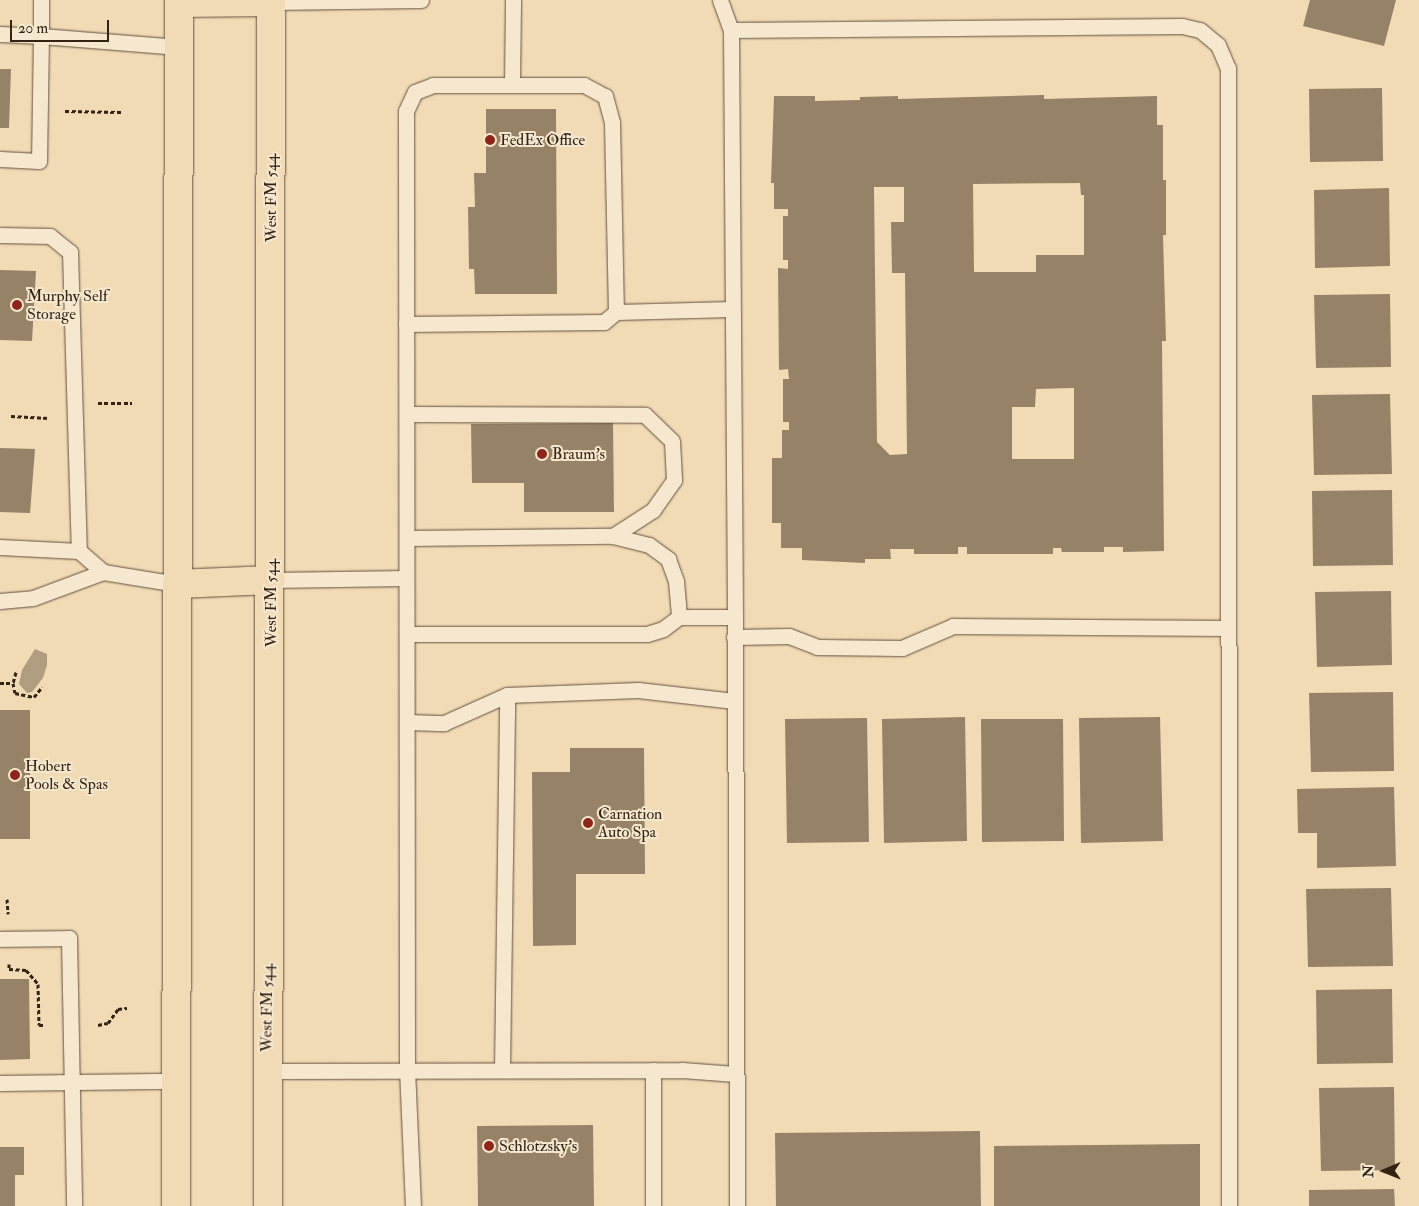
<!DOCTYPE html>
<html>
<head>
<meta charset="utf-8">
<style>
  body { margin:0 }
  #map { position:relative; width:1419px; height:1206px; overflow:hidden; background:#f0dbb5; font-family:"IM FELL Double Pica",serif }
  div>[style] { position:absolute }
  .water>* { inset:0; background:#b09c7e }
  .building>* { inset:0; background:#968267 }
  .path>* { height:3px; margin-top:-1.5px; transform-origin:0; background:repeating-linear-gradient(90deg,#342213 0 4px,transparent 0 6.5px) }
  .roads { filter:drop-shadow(0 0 1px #63503c) drop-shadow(0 0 1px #63503c) }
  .service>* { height:15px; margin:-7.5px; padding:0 7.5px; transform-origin:7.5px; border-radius:7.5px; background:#f5e8cf }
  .primary>* { height:28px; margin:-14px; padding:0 14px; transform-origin:14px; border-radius:14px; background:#f0dbb5 }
  .dots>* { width:14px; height:14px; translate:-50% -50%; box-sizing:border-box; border:2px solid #f5e8cf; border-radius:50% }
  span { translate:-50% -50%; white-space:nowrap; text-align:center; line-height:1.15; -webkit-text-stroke:4px #f5e8cf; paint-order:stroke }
  .poi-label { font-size:16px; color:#342213 }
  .left { translate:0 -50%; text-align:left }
  .street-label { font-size:16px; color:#342213 }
  .north { position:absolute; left:1359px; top:1146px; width:50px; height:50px; -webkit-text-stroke:4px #f5e8cf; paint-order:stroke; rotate:269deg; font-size:14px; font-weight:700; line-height:20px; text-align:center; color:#342213 }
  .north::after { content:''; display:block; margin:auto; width:18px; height:22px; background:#342213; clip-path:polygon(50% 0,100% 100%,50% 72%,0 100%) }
  .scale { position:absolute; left:10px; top:20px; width:99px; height:22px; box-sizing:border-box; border:2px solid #342213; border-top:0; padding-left:6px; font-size:15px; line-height:18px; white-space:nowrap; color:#342213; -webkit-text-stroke:4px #f5e8cf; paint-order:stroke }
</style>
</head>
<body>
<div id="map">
  <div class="water">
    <i style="clip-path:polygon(35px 649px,47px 654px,47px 665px,43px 678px,32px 692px,27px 693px,19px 684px,22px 670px)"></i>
  </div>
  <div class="building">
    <i style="clip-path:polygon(1310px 0,1396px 0,1384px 46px,1303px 26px)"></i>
    <i style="clip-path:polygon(0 69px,11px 69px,9px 128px,0 128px)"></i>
    <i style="clip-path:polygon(1382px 88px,1383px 161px,1310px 162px,1309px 89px)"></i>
    <i style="clip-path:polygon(evenodd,1044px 95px,1044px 99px,1157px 96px,1157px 125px,1163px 125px,1163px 180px,1166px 180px,1166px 235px,1163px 235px,1166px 341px,1162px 341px,1164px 551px,1123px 552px,1123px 547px,1104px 547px,1104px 552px,1062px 552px,1061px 548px,1053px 548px,1053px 554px,967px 554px,967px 547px,958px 547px,958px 554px,914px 554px,914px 549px,890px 549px,891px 559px,865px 559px,865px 563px,802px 560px,802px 548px,781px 548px,781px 523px,772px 523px,772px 458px,782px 458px,782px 430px,789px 430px,789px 422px,783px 422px,783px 379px,789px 379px,788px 369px,779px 370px,778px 268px,788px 269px,788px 260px,783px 260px,783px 216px,788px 216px,788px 209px,774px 209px,774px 183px,771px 183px,774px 96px,815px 96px,815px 101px,860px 100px,860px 97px,898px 96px,898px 99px,1044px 95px,1080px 183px,1081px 195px,1084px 195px,1084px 255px,1036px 255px,1036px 272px,974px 272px,973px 184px,1080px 183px,1044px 95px,874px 187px,904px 187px,904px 222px,891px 222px,892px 273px,905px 273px,907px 454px,890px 455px,877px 442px,874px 187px,1044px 95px,1074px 388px,1074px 459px,1012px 459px,1012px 407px,1035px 407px,1036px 389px,1074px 388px)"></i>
    <i style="clip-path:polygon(486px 109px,556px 109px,557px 294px,475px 294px,474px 269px,469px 269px,468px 207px,475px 207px,474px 173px,486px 173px)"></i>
    <i style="clip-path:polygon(1389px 188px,1390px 266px,1315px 268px,1314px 190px)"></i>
    <i style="clip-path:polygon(0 270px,36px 271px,32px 341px,0 340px)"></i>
    <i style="clip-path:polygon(1390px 294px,1391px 367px,1316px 368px,1314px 295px)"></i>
    <i style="clip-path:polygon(1390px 394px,1392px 474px,1314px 475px,1312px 395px)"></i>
    <i style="clip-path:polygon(613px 423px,614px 512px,524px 512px,524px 483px,472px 483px,471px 424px)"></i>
    <i style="clip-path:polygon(0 448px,35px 449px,30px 513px,0 512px)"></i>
    <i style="clip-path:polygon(1392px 490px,1393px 565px,1313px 566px,1312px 491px)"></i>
    <i style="clip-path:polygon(1391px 591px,1392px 665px,1317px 667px,1315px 592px)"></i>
    <i style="clip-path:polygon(1393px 692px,1394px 771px,1311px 772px,1309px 693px)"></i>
    <i style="clip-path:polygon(0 710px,30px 710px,30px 839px,0 839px)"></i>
    <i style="clip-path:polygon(965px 717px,967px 841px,884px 843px,882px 719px)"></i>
    <i style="clip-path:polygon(1160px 717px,1163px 841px,1081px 843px,1079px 718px)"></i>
    <i style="clip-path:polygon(867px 718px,869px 842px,787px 843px,785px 719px)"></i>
    <i style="clip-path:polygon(981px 719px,1063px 719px,1064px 841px,982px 842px)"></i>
    <i style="clip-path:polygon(570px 748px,644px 748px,645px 874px,576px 874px,576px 945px,533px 946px,532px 772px,570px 772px)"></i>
    <i style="clip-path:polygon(1394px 787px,1396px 866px,1317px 868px,1317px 833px,1298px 833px,1297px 789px)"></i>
    <i style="clip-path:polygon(1391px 888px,1393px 966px,1308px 967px,1306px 889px)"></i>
    <i style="clip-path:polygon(0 979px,29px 979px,30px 1059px,0 1060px)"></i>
    <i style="clip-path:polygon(1392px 989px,1393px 1063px,1317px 1064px,1316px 990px)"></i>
    <i style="clip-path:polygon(1394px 1087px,1395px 1170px,1321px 1171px,1319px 1088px)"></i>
    <i style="clip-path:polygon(593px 1125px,594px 1206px,478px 1206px,477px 1126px)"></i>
    <i style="clip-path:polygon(980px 1131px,981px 1206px,776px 1206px,775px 1133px)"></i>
    <i style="clip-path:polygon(1200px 1144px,1200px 1206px,994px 1206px,994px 1146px)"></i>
    <i style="clip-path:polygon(0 1147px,24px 1147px,24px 1175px,15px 1175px,15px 1206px,0 1206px)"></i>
    <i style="clip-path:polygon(1394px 1189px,1395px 1206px,1309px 1206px,1309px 1190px)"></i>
  </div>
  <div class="path">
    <i style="left:65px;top:111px;width:56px;rotate:1deg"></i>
    <i style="left:98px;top:403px;width:34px"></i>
    <i style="left:11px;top:416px;width:38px;rotate:3deg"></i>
    <i style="left:16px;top:672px;width:11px;rotate:105deg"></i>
    <i style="left:13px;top:683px;width:10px;rotate:79deg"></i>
    <i style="left:15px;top:693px;width:19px;rotate:12deg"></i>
    <i style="left:34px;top:697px;width:13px;rotate:-51deg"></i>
    <i style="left:0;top:683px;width:13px"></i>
    <i style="left:7px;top:899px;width:15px;rotate:86deg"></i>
    <i style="left:9px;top:964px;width:5px;rotate:90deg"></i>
    <i style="left:9px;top:969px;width:17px;rotate:3deg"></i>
    <i style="left:26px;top:970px;width:18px;rotate:49deg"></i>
    <i style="left:38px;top:984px;width:41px;rotate:88.6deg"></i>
    <i style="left:39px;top:1025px;width:6px"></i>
    <i style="left:98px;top:1025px;width:10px;rotate:-11deg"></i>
    <i style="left:108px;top:1023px;width:17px;rotate:-54deg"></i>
    <i style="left:118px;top:1009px;width:9px;rotate:-6deg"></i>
  </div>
  <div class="roads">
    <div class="service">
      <i style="left:41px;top:0;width:36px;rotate:90deg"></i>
      <i style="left:41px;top:36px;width:138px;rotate:4.6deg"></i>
      <i style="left:720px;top:0;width:32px;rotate:70deg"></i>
      <i style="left:731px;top:30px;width:587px;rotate:89.61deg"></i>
      <i style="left:271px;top:2px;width:150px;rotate:-0.8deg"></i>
      <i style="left:731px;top:30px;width:451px;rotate:-0.5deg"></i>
      <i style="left:1182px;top:26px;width:18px;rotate:13deg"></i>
      <i style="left:1200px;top:30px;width:23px;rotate:40deg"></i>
      <i style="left:1218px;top:45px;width:25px;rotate:67deg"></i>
      <i style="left:1228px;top:68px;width:1138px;rotate:89.95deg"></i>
      <i style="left:0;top:34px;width:41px;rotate:2.8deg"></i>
      <i style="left:41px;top:36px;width:125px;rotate:90.9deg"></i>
      <i style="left:39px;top:161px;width:39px;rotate:-177deg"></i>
      <i style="left:512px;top:85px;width:85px;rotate:-89.3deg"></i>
      <i style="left:0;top:235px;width:50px;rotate:1.1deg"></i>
      <i style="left:50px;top:236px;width:26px;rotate:39deg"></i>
      <i style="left:70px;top:252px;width:299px;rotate:88.3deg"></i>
      <i style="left:79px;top:551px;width:79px;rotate:-177.1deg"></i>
      <i style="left:406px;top:324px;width:198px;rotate:-0.6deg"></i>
      <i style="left:604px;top:322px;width:16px;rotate:-40deg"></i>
      <i style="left:616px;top:312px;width:116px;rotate:-1.5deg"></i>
      <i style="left:407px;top:414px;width:238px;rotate:0.2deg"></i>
      <i style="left:645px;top:415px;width:37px;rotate:44deg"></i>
      <i style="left:672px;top:441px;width:39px;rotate:87deg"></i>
      <i style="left:674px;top:480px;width:37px;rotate:125deg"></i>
      <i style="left:653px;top:510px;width:48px;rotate:147deg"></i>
      <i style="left:407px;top:538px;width:206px;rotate:-0.6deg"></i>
      <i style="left:613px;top:536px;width:37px;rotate:14deg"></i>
      <i style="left:649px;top:545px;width:24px;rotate:36deg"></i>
      <i style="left:668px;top:559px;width:23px;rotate:70deg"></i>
      <i style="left:676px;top:581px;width:36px;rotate:85deg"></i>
      <i style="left:79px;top:551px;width:32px;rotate:41deg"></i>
      <i style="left:103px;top:572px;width:75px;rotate:9.2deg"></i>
      <i style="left:271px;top:580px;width:135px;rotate:-0.8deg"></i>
      <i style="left:0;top:601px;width:33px;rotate:-5deg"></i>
      <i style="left:33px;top:598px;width:75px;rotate:-20.4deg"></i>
      <i style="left:408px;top:634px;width:239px"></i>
      <i style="left:647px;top:634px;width:17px;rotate:-17deg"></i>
      <i style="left:663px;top:629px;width:20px;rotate:-37deg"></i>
      <i style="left:679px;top:617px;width:56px"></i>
      <i style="left:735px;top:617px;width:589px;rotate:89.81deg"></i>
      <i style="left:734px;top:637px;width:55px;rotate:-1deg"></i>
      <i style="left:789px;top:636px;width:30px;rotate:21deg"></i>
      <i style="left:817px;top:647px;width:85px;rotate:0.7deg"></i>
      <i style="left:902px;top:648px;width:56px;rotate:-23.3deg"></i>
      <i style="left:953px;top:626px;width:274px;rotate:0.4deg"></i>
      <i style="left:409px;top:722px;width:35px;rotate:2deg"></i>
      <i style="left:444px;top:723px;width:69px;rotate:-24deg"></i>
      <i style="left:507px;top:695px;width:131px;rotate:-2.2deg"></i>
      <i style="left:638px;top:690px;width:97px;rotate:6.5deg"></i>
      <i style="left:0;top:939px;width:69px;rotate:-0.8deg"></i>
      <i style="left:69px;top:938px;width:268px;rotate:88.9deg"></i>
      <i style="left:502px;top:1070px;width:375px;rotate:-89.2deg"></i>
      <i style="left:653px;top:1070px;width:136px;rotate:90deg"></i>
      <i style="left:267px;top:1071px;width:415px;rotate:-0.1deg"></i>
      <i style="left:682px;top:1070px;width:53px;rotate:4.3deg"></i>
      <i style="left:0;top:1083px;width:174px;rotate:-0.7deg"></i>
      <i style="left:413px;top:1206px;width:136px;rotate:-92.5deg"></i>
      <i style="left:407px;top:1070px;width:959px;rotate:-90.06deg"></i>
      <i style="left:406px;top:111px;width:21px;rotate:-65deg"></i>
      <i style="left:415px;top:92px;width:19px;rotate:-21deg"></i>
      <i style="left:433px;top:85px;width:151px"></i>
      <i style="left:584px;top:85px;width:24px;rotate:28deg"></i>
      <i style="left:605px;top:96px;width:28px;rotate:75deg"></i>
      <i style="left:612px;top:123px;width:189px;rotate:88.8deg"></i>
    </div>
    <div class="primary">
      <i style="left:179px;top:3px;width:92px;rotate:-0.6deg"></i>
      <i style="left:177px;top:584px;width:94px;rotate:-2.4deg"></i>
      <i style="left:176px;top:1206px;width:1206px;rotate:-89.86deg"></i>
      <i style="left:268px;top:1206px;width:1206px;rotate:-89.86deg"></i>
    </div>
  </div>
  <div class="dots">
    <i style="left:490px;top:140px;background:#8f2418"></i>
    <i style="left:17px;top:305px;background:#8f2418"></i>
    <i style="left:542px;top:454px;background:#8f2418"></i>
    <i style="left:15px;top:775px;background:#8f2418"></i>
    <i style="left:588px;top:823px;background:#8f2418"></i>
    <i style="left:489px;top:1146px;background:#8f2418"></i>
  </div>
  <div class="poi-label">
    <span class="left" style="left:500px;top:140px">FedEx Office</span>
    <span class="left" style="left:27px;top:305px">Murphy Self<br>Storage</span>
    <span class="left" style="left:552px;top:454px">Braum's</span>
    <span class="left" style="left:25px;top:775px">Hobert<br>Pools &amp; Spas</span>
    <span class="left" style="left:598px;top:823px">Carnation<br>Auto Spa</span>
    <span class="left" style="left:499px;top:1146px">Schlotzsky's</span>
  </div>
  <div class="street-label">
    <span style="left:271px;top:198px;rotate:-90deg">West FM 544</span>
    <span style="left:271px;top:603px;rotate:-90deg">West FM 544</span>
    <span style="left:267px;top:1008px;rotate:-89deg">West FM 544</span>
  </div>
  <div class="north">N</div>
  <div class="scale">20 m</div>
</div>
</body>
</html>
